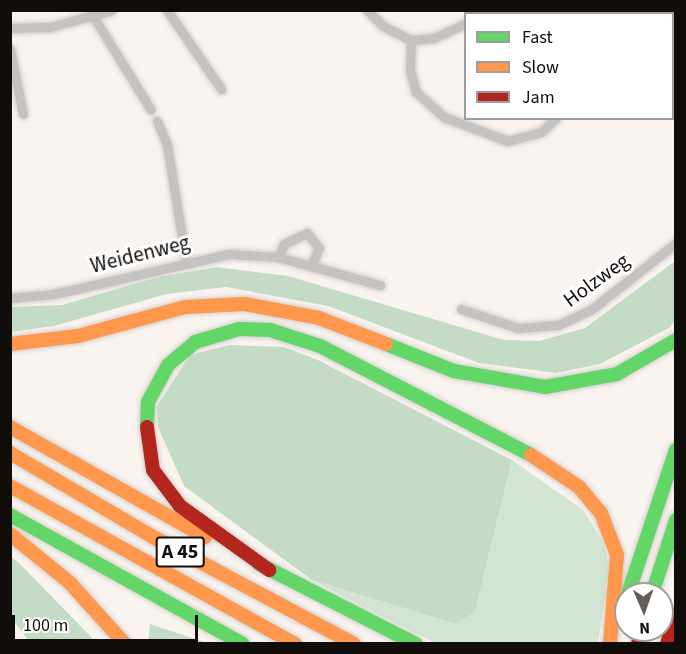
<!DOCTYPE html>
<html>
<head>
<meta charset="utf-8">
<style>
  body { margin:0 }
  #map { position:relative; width:686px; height:654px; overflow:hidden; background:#faf4f0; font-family:"Source Sans 3",sans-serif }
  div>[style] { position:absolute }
  .green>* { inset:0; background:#d2e5d2 }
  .forest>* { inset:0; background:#c4dcc6 }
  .roads { filter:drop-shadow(0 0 2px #d4cfcc) drop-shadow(0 0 2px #d4cfcc) }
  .street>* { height:9px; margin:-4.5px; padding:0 4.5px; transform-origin:4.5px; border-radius:4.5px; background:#c5c2c2 }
  .fast>* { height:14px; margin:-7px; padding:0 7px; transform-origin:7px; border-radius:7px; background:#63d668 }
  .slow>* { height:14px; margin:-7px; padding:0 7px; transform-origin:7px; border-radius:7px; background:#ff974d }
  .jam>* { height:14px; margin:-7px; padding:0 7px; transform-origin:7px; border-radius:7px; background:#b3261e }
  span { translate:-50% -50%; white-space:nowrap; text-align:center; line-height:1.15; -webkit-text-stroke:6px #fff; paint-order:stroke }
  .shield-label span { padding:2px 4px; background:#fff; border:2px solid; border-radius:4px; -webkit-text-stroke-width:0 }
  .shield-label { font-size:20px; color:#110d0a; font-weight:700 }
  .street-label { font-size:21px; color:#110d0a }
  .frame { position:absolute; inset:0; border:12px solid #110d0a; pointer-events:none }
  .legend { position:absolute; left:464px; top:12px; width:210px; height:108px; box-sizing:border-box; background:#fff; border:2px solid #a09e9d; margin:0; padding:8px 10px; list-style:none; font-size:18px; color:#110d0a }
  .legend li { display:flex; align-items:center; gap:12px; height:30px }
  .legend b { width:30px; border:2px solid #a09e9d }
  .north { position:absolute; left:614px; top:582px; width:60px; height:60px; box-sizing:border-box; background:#fff; border:2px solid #a09e9d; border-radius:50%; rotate:178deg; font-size:16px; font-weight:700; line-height:24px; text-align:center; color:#110d0a }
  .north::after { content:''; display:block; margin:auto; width:21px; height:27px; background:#635e5a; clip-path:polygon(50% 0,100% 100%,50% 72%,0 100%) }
  .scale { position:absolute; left:12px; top:615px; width:186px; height:27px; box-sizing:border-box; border:3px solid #110d0a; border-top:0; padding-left:8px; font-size:18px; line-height:21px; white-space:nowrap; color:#110d0a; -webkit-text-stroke:4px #fff; paint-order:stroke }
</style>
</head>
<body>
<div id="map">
  <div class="green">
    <i style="clip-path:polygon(512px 460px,583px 510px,605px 545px,609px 572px,598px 643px,437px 644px,312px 580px,456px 624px,475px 612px)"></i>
  </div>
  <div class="forest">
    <i style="clip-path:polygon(675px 261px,675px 321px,669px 328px,600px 364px,556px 373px,479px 363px,328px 306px,226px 287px,167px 294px,54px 326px,11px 332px,11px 307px,62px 305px,158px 277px,217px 267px,288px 276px,504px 340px,539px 341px,585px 328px)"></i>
    <i style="clip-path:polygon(229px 345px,284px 347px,318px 360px,512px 460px,475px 612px,456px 624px,312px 580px,184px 486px,158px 427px,157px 406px,190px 355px)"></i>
    <i style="clip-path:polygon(10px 556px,18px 562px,97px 643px,30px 643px,11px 617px)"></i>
    <i style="clip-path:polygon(150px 624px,204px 642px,204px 643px,148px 643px)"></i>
  </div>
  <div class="roads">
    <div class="street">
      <i style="left:167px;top:10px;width:96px;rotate:55.6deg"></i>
      <i style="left:367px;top:10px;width:23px;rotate:45deg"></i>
      <i style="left:383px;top:26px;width:31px;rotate:27deg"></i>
      <i style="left:411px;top:40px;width:23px;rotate:-5deg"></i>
      <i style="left:434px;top:38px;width:35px;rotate:-25deg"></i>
      <i style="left:482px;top:14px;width:7px;rotate:-34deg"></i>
      <i style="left:637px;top:14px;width:5px;rotate:-53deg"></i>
      <i style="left:93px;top:16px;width:110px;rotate:58.3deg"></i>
      <i style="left:10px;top:28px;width:40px;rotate:-1.4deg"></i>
      <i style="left:50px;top:27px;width:64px;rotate:-15.3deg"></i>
      <i style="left:411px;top:40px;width:30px;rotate:92deg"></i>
      <i style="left:410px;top:70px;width:23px;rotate:75deg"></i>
      <i style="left:416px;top:92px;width:38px;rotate:42deg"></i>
      <i style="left:444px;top:117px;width:68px;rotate:20.6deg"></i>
      <i style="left:508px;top:141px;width:34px;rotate:-15deg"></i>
      <i style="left:541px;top:132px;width:21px;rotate:-43deg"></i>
      <i style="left:10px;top:49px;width:66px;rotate:78.7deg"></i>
      <i style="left:157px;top:121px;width:26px;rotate:67deg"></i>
      <i style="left:167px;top:145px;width:118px;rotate:80.7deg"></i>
      <i style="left:278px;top:257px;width:14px;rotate:-65deg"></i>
      <i style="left:284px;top:244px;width:25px;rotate:-26deg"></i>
      <i style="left:307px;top:233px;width:19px;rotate:51deg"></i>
      <i style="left:319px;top:248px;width:20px;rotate:114deg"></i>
      <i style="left:10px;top:298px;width:44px;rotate:-5.2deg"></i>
      <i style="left:54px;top:294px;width:180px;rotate:-12.9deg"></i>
      <i style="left:229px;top:254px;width:49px;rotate:3.5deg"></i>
      <i style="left:278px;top:257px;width:106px;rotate:15.4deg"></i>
      <i style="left:461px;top:309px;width:60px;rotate:18.4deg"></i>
      <i style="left:518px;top:328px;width:40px;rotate:-4.3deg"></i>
      <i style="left:558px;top:325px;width:38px;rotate:-25deg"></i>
      <i style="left:592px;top:309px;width:107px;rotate:-38.2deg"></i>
    </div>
    <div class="fast">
      <i style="left:386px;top:344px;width:73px;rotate:21.7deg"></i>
      <i style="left:454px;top:371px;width:92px;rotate:10deg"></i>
      <i style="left:545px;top:387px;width:73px;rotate:-10.2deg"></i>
      <i style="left:617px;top:374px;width:68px;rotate:-30deg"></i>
      <i style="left:147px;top:427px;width:25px;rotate:-88deg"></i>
      <i style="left:148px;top:402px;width:42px;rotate:-61.6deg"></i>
      <i style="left:168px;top:365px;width:35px;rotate:-40deg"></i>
      <i style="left:195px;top:342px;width:46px;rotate:-16.5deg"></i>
      <i style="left:239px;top:329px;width:31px;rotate:2deg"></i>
      <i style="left:270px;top:330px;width:52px;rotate:17.7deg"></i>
      <i style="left:320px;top:346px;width:237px;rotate:27.3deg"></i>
      <i style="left:10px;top:515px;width:266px;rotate:29deg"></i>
      <i style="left:259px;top:564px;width:176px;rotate:27deg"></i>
      <i style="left:628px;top:594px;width:152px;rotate:-71.6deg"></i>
      <i style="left:652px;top:594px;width:78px;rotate:-72deg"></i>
    </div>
    <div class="slow">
      <i style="left:10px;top:344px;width:68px;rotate:-6.7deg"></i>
      <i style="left:78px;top:336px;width:111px;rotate:-15.2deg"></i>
      <i style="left:185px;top:307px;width:60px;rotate:-2.9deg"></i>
      <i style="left:245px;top:304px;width:75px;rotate:10.7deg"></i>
      <i style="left:319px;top:318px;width:72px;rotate:21.2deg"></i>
      <i style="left:10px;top:427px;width:224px;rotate:29.4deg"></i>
      <i style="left:10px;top:453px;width:168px;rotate:30.4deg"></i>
      <i style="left:155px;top:538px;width:225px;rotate:28deg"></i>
      <i style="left:531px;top:455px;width:58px;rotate:33.7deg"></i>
      <i style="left:579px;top:487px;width:34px;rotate:50deg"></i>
      <i style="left:601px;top:513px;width:45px;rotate:69.1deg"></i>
      <i style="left:617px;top:555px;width:89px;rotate:94.5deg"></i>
      <i style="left:10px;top:486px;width:326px;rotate:29deg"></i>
      <i style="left:10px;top:534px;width:77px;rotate:39.2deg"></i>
      <i style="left:70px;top:583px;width:82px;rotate:48deg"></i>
    </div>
    <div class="jam">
      <i style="left:147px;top:427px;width:43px;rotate:82.1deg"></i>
      <i style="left:153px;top:470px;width:45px;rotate:53.1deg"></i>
      <i style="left:180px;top:506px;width:110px;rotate:35.7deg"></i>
      <i style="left:638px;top:644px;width:14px;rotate:-78deg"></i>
      <i style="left:667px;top:644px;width:31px;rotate:-73deg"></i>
    </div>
  </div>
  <div class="shield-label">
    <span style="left:180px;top:552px">A 45</span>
  </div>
  <div class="street-label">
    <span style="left:140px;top:254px;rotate:-14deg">Weidenweg</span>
    <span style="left:596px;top:280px;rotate:-36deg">Holzweg</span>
  </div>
  <div class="frame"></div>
  <ul class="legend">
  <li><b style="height:8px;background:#63d668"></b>Fast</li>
  <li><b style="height:8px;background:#ff974d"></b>Slow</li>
  <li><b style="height:8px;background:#b3261e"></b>Jam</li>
  </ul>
  <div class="north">N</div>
  <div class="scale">100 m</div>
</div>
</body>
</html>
